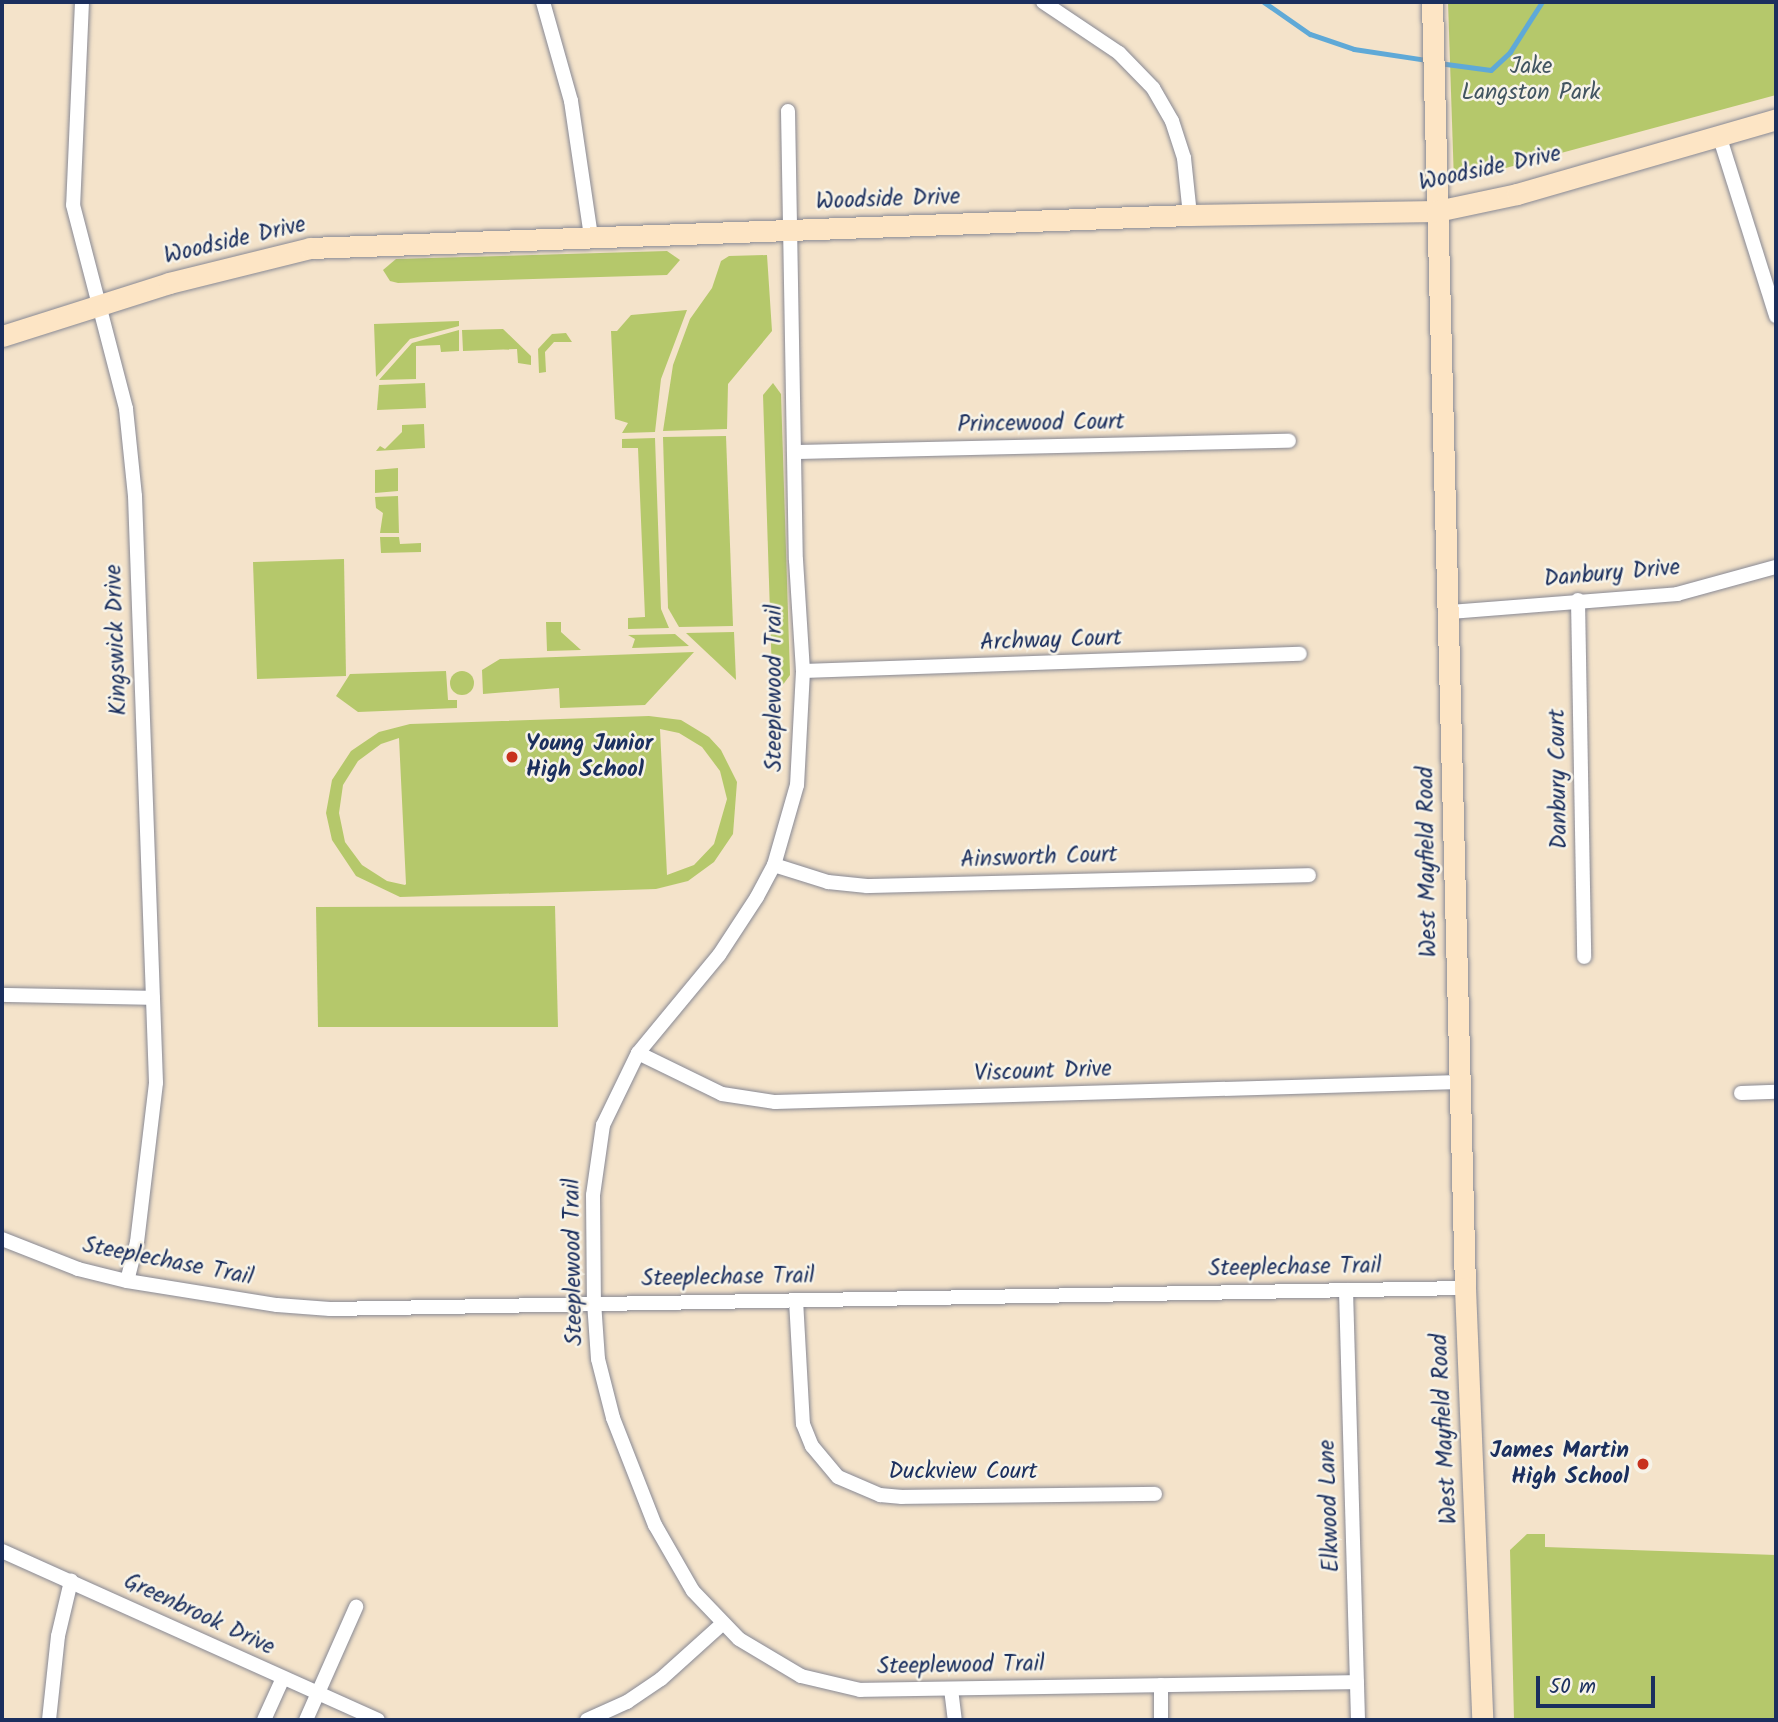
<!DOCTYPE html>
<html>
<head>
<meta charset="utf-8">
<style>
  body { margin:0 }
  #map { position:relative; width:1778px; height:1722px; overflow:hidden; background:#f4e3ca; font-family:Kalam,sans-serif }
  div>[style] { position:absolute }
  .green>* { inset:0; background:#b5c86b }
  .round { border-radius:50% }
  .stream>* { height:4.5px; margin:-2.25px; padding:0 2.25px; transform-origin:2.25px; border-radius:2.25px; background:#5fa9d7 }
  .roads { filter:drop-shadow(0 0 2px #888994) drop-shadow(0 0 2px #888994) }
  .street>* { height:14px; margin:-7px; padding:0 7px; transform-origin:7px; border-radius:7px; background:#fff }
  .secondary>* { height:21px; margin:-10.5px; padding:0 10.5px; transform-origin:10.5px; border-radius:10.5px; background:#fde5c5 }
  .dots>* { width:19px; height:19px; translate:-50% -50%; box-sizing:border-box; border:4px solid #f7f3e8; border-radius:50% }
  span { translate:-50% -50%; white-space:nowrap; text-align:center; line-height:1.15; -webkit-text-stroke:5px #f7f3e8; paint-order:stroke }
  .park-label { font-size:23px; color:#425561 }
  .street-label { font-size:23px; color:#1b2f5e }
  .poi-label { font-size:23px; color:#1b2f5e; font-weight:700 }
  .left { translate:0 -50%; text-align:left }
  .right { translate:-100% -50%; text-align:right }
  .frame { position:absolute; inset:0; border:4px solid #1b2f5e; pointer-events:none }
  .scale { position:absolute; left:1536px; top:1676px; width:119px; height:32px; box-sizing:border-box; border:4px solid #1b2f5e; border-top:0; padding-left:9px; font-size:21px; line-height:24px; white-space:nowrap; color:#1b2f5e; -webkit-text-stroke:5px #f7f3e8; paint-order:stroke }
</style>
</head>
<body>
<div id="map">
  <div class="green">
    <i style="clip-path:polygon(1448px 2px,1776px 2px,1776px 95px,1454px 182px)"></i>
    <i style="clip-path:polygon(667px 251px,680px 260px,667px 275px,398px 283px,390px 281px,383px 270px,396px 259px)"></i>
    <i style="clip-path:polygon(767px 255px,772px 331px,728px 384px,727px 429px,663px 431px,673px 365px,690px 319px,712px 288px,721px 261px,729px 256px)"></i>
    <i style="clip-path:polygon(687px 310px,661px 379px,655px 432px,622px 433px,628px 423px,615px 419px,611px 331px,617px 331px,631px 315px)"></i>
    <i style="clip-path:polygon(459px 321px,459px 326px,410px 339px,376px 377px,374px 324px)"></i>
    <i style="clip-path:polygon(503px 329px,531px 356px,531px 365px,518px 363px,517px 349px,463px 351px,462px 330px)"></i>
    <i style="clip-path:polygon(459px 330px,459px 351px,441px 352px,440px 345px,416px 346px,416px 379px,379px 380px,412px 343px)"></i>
    <i style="clip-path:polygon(566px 333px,572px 342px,554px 342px,545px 352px,546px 372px,539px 373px,538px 349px,552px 334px)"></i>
    <i style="clip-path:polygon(425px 383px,426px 408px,377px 410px,379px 385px)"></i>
    <i style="clip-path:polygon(773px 383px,781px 394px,790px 675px,782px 686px,772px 675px,763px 395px)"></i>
    <i style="clip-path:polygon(424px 424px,425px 448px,376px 451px,380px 446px,385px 449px,402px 432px,402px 425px)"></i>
    <i style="clip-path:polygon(726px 436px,733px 626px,679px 627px,668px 608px,663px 437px)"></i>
    <i style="clip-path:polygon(655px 438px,661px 609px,669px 628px,628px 629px,628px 618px,645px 617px,638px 448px,622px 448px,622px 439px)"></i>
    <i style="clip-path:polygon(398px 468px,398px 491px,375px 493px,375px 470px)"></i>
    <i style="clip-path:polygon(398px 496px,399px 533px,380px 533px,383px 513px,376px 508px,375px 497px)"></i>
    <i style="clip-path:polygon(380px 537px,399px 537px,400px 544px,421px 543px,421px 552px,381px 553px)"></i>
    <i style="clip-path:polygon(344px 559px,346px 676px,257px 679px,253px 562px)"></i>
    <i style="clip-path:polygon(546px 622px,561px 622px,561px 632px,581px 650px,547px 651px)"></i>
    <i style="clip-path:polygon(734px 632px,736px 680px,686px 633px)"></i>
    <i style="clip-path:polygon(675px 634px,689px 646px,632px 648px,635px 639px,628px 635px)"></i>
    <i style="clip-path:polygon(694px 652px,645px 705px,560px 708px,559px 688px,483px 694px,482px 670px,500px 659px)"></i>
    <i class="round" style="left:450px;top:671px;width:24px;height:24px"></i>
    <i style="clip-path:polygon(446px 671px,448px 700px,457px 700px,457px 708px,358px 712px,336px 696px,350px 674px)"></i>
    <i style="clip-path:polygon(evenodd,649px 716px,681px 720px,709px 737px,721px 750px,737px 782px,733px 834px,714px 862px,688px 881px,656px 889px,400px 897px,356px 876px,332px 840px,326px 813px,332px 780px,351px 751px,379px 732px,410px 724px,649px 716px,660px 729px,679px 733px,702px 747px,720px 771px,727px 799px,714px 844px,694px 865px,667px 875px,660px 729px,649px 716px,399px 738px,406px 884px,405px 885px,387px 881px,362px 865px,345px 842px,339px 813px,343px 785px,358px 761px,381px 744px,399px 738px)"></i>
    <i style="clip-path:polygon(555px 906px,558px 1027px,318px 1027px,316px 907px)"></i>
    <i style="clip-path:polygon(1527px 1534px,1545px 1534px,1545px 1547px,1776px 1555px,1776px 1720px,1514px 1720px,1510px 1550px)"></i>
  </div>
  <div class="stream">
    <i style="left:1264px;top:2px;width:56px;rotate:34.8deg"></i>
    <i style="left:1310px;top:34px;width:46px;rotate:18.8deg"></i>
    <i style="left:1354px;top:49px;width:74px;rotate:8.6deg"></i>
    <i style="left:1439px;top:63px;width:52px;rotate:7.7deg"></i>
    <i style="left:1491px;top:70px;width:26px;rotate:-43deg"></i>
    <i style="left:1510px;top:52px;width:59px;rotate:-57.4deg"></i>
  </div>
  <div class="roads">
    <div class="street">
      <i style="left:82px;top:2px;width:203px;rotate:92.5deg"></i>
      <i style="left:73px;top:205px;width:211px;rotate:75.4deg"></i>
      <i style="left:126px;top:409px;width:87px;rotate:84.1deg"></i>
      <i style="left:135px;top:496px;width:587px;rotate:87.95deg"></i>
      <i style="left:156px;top:1083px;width:160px;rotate:96.8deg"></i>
      <i style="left:137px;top:1242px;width:40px;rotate:104.4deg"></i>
      <i style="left:543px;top:2px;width:103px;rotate:74.2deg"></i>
      <i style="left:571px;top:101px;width:136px;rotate:81.6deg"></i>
      <i style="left:1043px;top:2px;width:92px;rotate:33.9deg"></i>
      <i style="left:1119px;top:53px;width:49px;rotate:45.8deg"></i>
      <i style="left:1153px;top:88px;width:38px;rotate:60deg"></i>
      <i style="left:1172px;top:121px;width:39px;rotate:72deg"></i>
      <i style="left:1184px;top:158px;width:57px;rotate:84deg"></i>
      <i style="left:788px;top:111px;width:449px;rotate:89deg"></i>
      <i style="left:796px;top:560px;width:111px;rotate:86.4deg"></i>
      <i style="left:803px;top:671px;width:114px;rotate:93deg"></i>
      <i style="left:797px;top:785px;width:83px;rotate:106deg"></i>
      <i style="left:774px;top:865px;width:36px;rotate:118deg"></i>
      <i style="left:757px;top:897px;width:69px;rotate:123.2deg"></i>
      <i style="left:719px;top:955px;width:127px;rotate:129.6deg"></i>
      <i style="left:638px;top:1053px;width:80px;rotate:115.9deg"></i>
      <i style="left:603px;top:1125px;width:71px;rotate:98.1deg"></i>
      <i style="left:593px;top:1195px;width:107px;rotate:89.5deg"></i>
      <i style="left:594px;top:1302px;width:57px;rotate:86deg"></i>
      <i style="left:598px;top:1359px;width:61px;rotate:75.7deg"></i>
      <i style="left:613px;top:1418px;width:115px;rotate:68.6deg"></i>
      <i style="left:655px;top:1525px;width:76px;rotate:60.1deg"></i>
      <i style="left:693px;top:1591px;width:66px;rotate:46.2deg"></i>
      <i style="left:739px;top:1639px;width:72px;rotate:30.8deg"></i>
      <i style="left:801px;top:1676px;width:61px;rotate:13.3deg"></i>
      <i style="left:860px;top:1690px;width:497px;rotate:-0.9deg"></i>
      <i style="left:1719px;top:135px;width:190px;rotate:72.5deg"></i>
      <i style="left:794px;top:452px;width:495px;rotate:-1.3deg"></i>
      <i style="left:1578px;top:600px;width:357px;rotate:89deg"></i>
      <i style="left:1450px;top:612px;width:228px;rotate:-4.5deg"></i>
      <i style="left:1677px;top:594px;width:103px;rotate:-15.3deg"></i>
      <i style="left:803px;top:671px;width:497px;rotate:-2deg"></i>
      <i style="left:774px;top:865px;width:57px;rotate:17.5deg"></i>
      <i style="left:828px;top:882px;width:39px;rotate:6deg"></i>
      <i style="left:867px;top:886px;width:442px;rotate:-1.4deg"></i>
      <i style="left:2px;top:995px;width:151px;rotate:1.1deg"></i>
      <i style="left:638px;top:1053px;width:93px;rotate:26deg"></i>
      <i style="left:722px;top:1094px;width:54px;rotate:8.6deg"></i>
      <i style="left:775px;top:1102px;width:685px;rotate:-1.67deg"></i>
      <i style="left:1741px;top:1093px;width:35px;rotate:-2deg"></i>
      <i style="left:2px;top:1239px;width:82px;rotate:21.5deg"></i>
      <i style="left:78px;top:1269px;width:50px;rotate:13.8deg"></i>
      <i style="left:127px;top:1281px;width:152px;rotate:9.1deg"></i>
      <i style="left:277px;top:1305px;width:53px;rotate:4.3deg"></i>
      <i style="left:330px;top:1309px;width:1135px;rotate:-1.06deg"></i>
      <i style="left:1346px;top:1290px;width:430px;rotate:88.4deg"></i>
      <i style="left:796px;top:1300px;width:124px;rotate:86.8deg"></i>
      <i style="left:803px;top:1424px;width:24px;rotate:68deg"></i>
      <i style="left:812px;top:1446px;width:40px;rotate:50deg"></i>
      <i style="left:838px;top:1477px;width:46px;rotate:23.2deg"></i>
      <i style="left:880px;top:1495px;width:22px;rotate:5deg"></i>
      <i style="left:902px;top:1497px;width:253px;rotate:-0.7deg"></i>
      <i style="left:2px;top:1551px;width:412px;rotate:24.2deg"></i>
      <i style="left:951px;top:1689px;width:31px;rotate:83deg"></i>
      <i style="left:49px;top:1720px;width:84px;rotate:-83.9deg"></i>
      <i style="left:58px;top:1636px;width:57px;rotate:-76.7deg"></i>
      <i style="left:264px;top:1720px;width:46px;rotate:-65.7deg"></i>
      <i style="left:306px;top:1720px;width:124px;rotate:-66.1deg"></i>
      <i style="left:587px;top:1720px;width:44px;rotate:-24.2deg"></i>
      <i style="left:627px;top:1702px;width:41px;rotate:-34.1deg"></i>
      <i style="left:661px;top:1679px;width:82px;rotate:-42deg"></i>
      <i style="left:1161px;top:1720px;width:35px;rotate:-90deg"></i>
    </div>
    <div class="secondary">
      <i style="left:1432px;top:2px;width:1286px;rotate:88.53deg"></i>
      <i style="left:1465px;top:1288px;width:432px;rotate:87.7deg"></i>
      <i style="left:2px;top:336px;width:175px;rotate:-17.6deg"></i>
      <i style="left:169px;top:283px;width:145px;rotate:-13.9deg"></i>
      <i style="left:310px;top:248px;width:881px;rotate:-2.15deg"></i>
      <i style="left:1190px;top:215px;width:247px;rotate:-0.9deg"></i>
      <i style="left:1437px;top:211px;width:82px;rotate:-12deg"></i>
      <i style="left:1517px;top:194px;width:270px;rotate:-16.1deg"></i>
    </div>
  </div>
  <div class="dots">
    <i style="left:512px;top:757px;background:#c8321e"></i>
    <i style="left:1643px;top:1464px;background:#c8321e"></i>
  </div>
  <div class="park-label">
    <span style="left:1531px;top:80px">Jake<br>Langston Park</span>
  </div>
  <div class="street-label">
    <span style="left:1490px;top:169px;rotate:-12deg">Woodside Drive</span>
    <span style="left:888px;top:200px;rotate:-2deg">Woodside Drive</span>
    <span style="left:235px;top:241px;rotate:-13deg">Woodside Drive</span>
    <span style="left:1041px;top:424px;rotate:-1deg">Princewood Court</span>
    <span style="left:1612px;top:574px;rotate:-5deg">Danbury Drive</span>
    <span style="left:117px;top:640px;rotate:-92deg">Kingswick Drive</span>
    <span style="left:1051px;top:641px;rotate:-2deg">Archway Court</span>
    <span style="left:775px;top:688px;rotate:-90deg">Steeplewood Trail</span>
    <span style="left:1559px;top:779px;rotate:-91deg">Danbury Court</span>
    <span style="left:1039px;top:858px;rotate:-2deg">Ainsworth Court</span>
    <span style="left:1428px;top:862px;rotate:-91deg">West Mayfield Road</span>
    <span style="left:1043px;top:1072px;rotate:-2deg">Viscount Drive</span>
    <span style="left:168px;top:1262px;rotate:11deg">Steeplechase Trail</span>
    <span style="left:574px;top:1262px;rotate:-91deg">Steeplewood Trail</span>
    <span style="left:1295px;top:1268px;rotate:-1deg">Steeplechase Trail</span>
    <span style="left:728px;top:1278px;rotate:-1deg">Steeplechase Trail</span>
    <span style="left:1445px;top:1429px;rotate:-93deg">West Mayfield Road</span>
    <span style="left:963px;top:1472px">Duckview Court</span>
    <span style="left:1330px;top:1506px;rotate:-92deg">Elkwood Lane</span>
    <span style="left:199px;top:1615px;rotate:25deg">Greenbrook Drive</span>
    <span style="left:961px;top:1666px;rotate:-1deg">Steeplewood Trail</span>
  </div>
  <div class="poi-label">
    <span class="left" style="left:526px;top:757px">Young Junior<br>High School</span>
    <span class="right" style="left:1629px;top:1464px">James Martin<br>High School</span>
  </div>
  <div class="frame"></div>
  <div class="scale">50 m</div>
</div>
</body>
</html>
